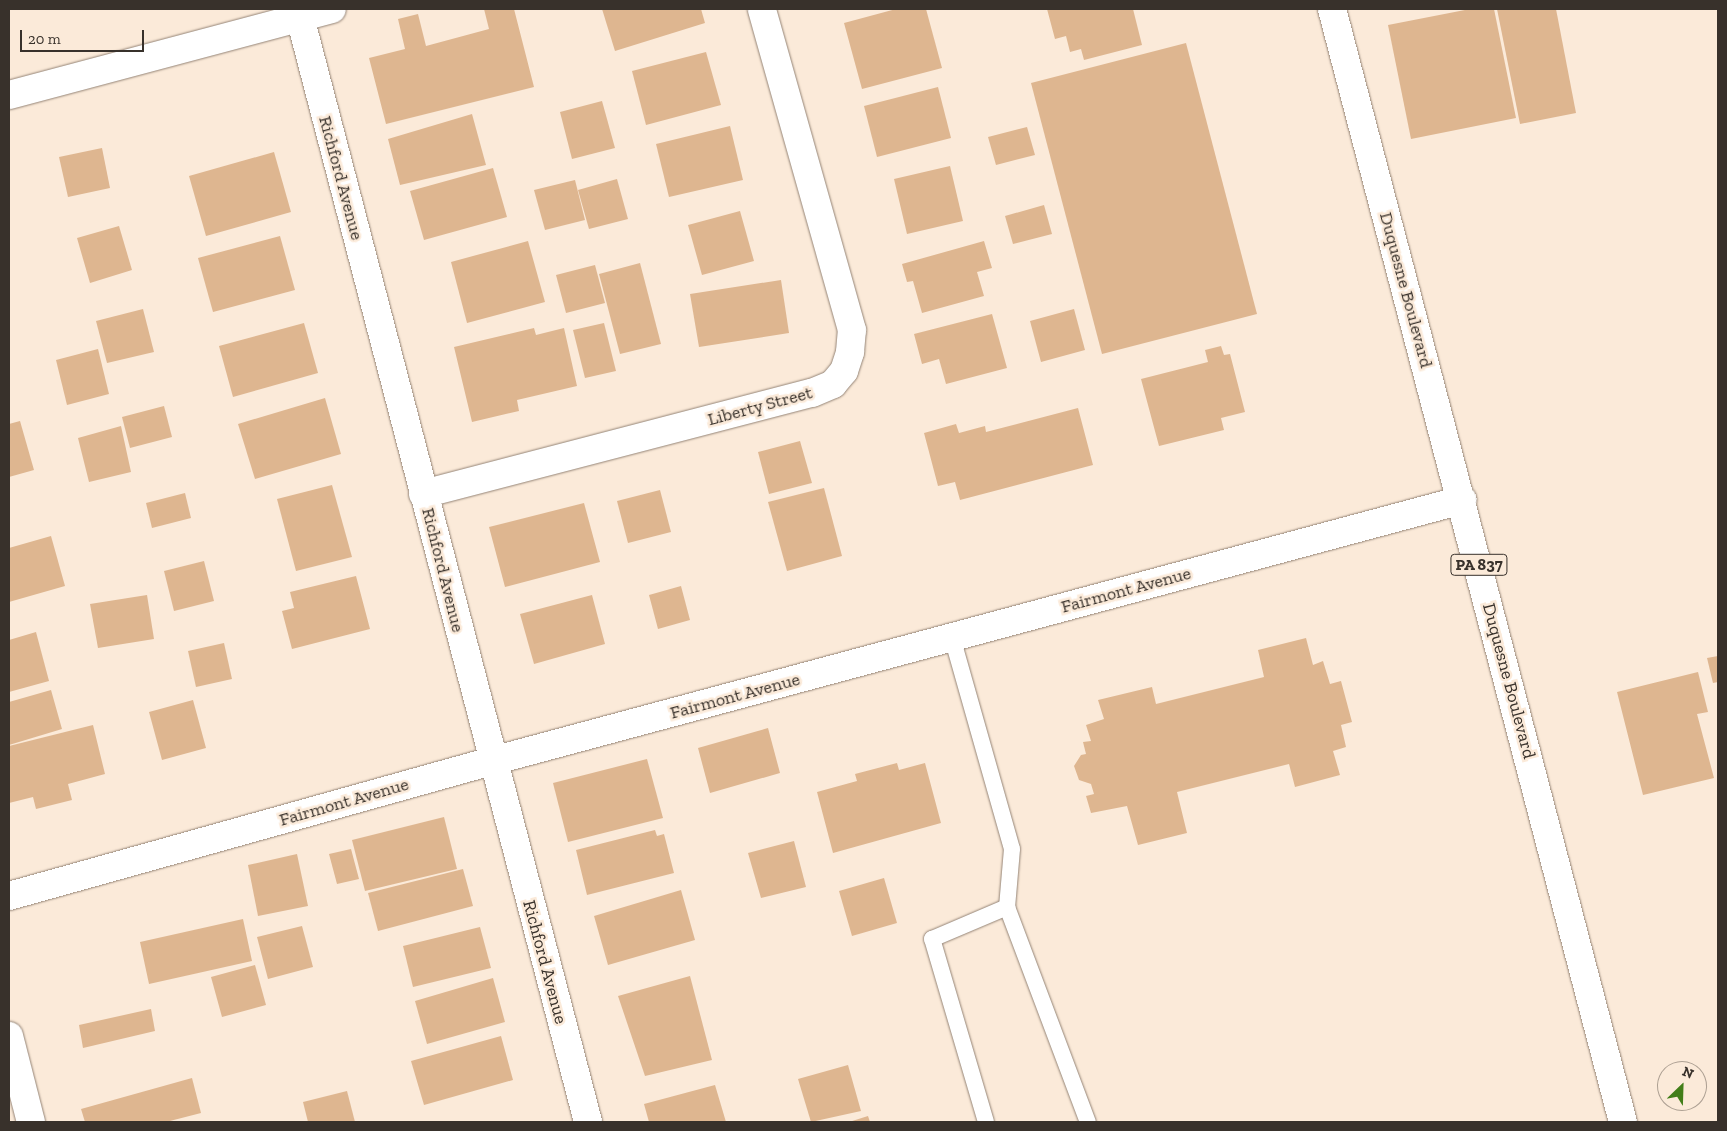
<!DOCTYPE html>
<html>
<head>
<meta charset="utf-8">
<style>
  body { margin:0 }
  #map { position:relative; width:1727px; height:1131px; overflow:hidden; background:#fbead9; font-family:"Zilla Slab",serif }
  div>[style] { position:absolute }
  .building>* { inset:0; background:#deb690 }
  .roads { filter:drop-shadow(0 0 1px #948476) drop-shadow(0 0 1px #948476) }
  .lane>* { height:16px; margin:-8px; padding:0 8px; transform-origin:8px; border-radius:8px; background:#fff }
  .street>* { height:28px; margin:-14px; padding:0 14px; transform-origin:14px; border-radius:14px; background:#fff }
  .secondary>* { height:28px; margin:-14px; padding:0 14px; transform-origin:14px; border-radius:14px; background:#fff }
  .primary>* { height:28px; margin:-14px; padding:0 14px; transform-origin:14px; border-radius:14px; background:#fff }
  span { translate:-50% -50%; white-space:nowrap; text-align:center; line-height:1.15; -webkit-text-stroke:5px #fbead9; paint-order:stroke }
  .shield-label span { padding:1px 4px; background:#fbead9; border:1px solid; border-radius:4px; -webkit-text-stroke-width:0 }
  .shield-label { font-size:16px; color:#38312b; font-weight:700 }
  .street-label { font-size:18px; color:#38312b }
  .frame { position:absolute; inset:0; border:10px solid #38312b; pointer-events:none }
  .north { position:absolute; left:1657px; top:1061px; width:50px; height:50px; box-sizing:border-box; background:#fbead9; border:1px solid #ada093; border-radius:50%; rotate:24deg; font-size:14px; font-weight:700; line-height:20px; text-align:center; color:#38312b }
  .north::after { content:''; display:block; margin:auto; width:18px; height:22px; background:#427e19; clip-path:polygon(50% 0,100% 100%,50% 72%,0 100%) }
  .scale { position:absolute; left:20px; top:30px; width:124px; height:22px; box-sizing:border-box; border:2px solid #38312b; border-top:0; padding-left:6px; font-size:15px; line-height:18px; white-space:nowrap; color:#38312b; -webkit-text-stroke:4px #fbead9; paint-order:stroke }
</style>
</head>
<body>
<div id="map">
  <div class="building">
    <i style="clip-path:polygon(484px 9px,514px 9px,534px 87px,386px 124px,369px 58px,405px 49px,398px 19px,418px 14px,426px 46px,489px 29px)"></i>
    <i style="clip-path:polygon(602px 9px,701px 9px,705px 23px,615px 51px)"></i>
    <i style="clip-path:polygon(896px 9px,926px 9px,942px 68px,862px 89px,844px 23px)"></i>
    <i style="clip-path:polygon(1047px 9px,1133px 9px,1142px 45px,1084px 60px,1081px 49px,1070px 52px,1066px 36px,1055px 39px)"></i>
    <i style="clip-path:polygon(1470px 9px,1494px 9px,1516px 118px,1411px 139px,1388px 25px)"></i>
    <i style="clip-path:polygon(1497px 9px,1556px 9px,1576px 113px,1520px 124px)"></i>
    <i style="clip-path:polygon(1186px 43px,1257px 314px,1102px 354px,1031px 83px)"></i>
    <i style="clip-path:polygon(706px 52px,721px 105px,646px 125px,632px 71px)"></i>
    <i style="clip-path:polygon(938px 87px,951px 138px,877px 157px,864px 106px)"></i>
    <i style="clip-path:polygon(602px 101px,615px 148px,572px 159px,560px 112px)"></i>
    <i style="clip-path:polygon(472px 114px,486px 165px,400px 185px,388px 139px)"></i>
    <i style="clip-path:polygon(730px 126px,743px 180px,669px 197px,656px 144px)"></i>
    <i style="clip-path:polygon(1027px 127px,1035px 155px,996px 165px,988px 137px)"></i>
    <i style="clip-path:polygon(102px 148px,110px 188px,68px 197px,59px 157px)"></i>
    <i style="clip-path:polygon(274px 152px,291px 212px,206px 236px,189px 176px)"></i>
    <i style="clip-path:polygon(950px 166px,963px 221px,907px 234px,894px 179px)"></i>
    <i style="clip-path:polygon(493px 168px,507px 217px,424px 240px,410px 191px)"></i>
    <i style="clip-path:polygon(617px 179px,628px 219px,589px 229px,578px 190px)"></i>
    <i style="clip-path:polygon(575px 180px,585px 220px,545px 230px,534px 190px)"></i>
    <i style="clip-path:polygon(1044px 205px,1052px 234px,1013px 244px,1005px 216px)"></i>
    <i style="clip-path:polygon(740px 211px,754px 261px,702px 275px,688px 225px)"></i>
    <i style="clip-path:polygon(119px 226px,132px 270px,90px 283px,77px 238px)"></i>
    <i style="clip-path:polygon(280px 236px,295px 290px,213px 312px,198px 258px)"></i>
    <i style="clip-path:polygon(528px 241px,545px 302px,467px 323px,451px 262px)"></i>
    <i style="clip-path:polygon(984px 241px,992px 268px,977px 272px,984px 296px,922px 313px,913px 281px,907px 282px,902px 264px)"></i>
    <i style="clip-path:polygon(640px 263px,661px 344px,620px 354px,599px 274px)"></i>
    <i style="clip-path:polygon(595px 265px,605px 303px,566px 313px,556px 275px)"></i>
    <i style="clip-path:polygon(781px 280px,789px 333px,699px 347px,690px 294px)"></i>
    <i style="clip-path:polygon(143px 309px,154px 352px,107px 363px,96px 321px)"></i>
    <i style="clip-path:polygon(1074px 309px,1085px 350px,1041px 362px,1030px 321px)"></i>
    <i style="clip-path:polygon(992px 314px,1007px 368px,946px 384px,939px 359px,922px 364px,914px 334px)"></i>
    <i style="clip-path:polygon(304px 323px,318px 373px,233px 397px,219px 346px)"></i>
    <i style="clip-path:polygon(604px 323px,616px 371px,585px 378px,573px 330px)"></i>
    <i style="clip-path:polygon(534px 328px,536px 335px,564px 328px,577px 386px,517px 400px,519px 411px,472px 422px,454px 347px)"></i>
    <i style="clip-path:polygon(1221px 346px,1224px 355px,1230px 354px,1245px 412px,1221px 418px,1224px 430px,1159px 446px,1141px 379px,1208px 362px,1205px 350px)"></i>
    <i style="clip-path:polygon(98px 349px,109px 394px,67px 405px,56px 360px)"></i>
    <i style="clip-path:polygon(325px 398px,341px 454px,255px 479px,238px 424px)"></i>
    <i style="clip-path:polygon(164px 406px,172px 437px,130px 448px,122px 417px)"></i>
    <i style="clip-path:polygon(1078px 408px,1093px 465px,960px 500px,955px 482px,938px 486px,924px 433px,956px 424px,959px 433px,985px 426px,986px 432px)"></i>
    <i style="clip-path:polygon(20px 421px,34px 470px,9px 477px,9px 424px)"></i>
    <i style="clip-path:polygon(121px 426px,131px 472px,89px 482px,78px 438px)"></i>
    <i style="clip-path:polygon(800px 441px,812px 483px,769px 494px,758px 452px)"></i>
    <i style="clip-path:polygon(332px 485px,352px 557px,296px 571px,277px 499px)"></i>
    <i style="clip-path:polygon(824px 488px,842px 556px,787px 571px,768px 502px)"></i>
    <i style="clip-path:polygon(660px 490px,671px 532px,628px 543px,617px 501px)"></i>
    <i style="clip-path:polygon(185px 493px,191px 518px,152px 528px,146px 503px)"></i>
    <i style="clip-path:polygon(584px 503px,600px 562px,505px 587px,489px 527px)"></i>
    <i style="clip-path:polygon(51px 536px,65px 586px,9px 602px,9px 548px)"></i>
    <i style="clip-path:polygon(204px 561px,214px 601px,174px 611px,164px 571px)"></i>
    <i style="clip-path:polygon(356px 576px,370px 629px,292px 649px,282px 611px,294px 608px,290px 592px)"></i>
    <i style="clip-path:polygon(681px 586px,690px 620px,658px 629px,649px 595px)"></i>
    <i style="clip-path:polygon(147px 595px,154px 639px,98px 648px,90px 604px)"></i>
    <i style="clip-path:polygon(592px 595px,605px 644px,534px 664px,520px 614px)"></i>
    <i style="clip-path:polygon(36px 632px,49px 681px,9px 692px,9px 640px)"></i>
    <i style="clip-path:polygon(1306px 638px,1313px 665px,1323px 661px,1330px 684px,1341px 681px,1352px 722px,1341px 725px,1346px 747px,1333px 751px,1340px 775px,1295px 787px,1289px 764px,1177px 792px,1187px 833px,1138px 845px,1127px 806px,1091px 813px,1086px 796px,1094px 794px,1091px 784px,1079px 780px,1074px 766px,1081px 755px,1086px 754px,1083px 742px,1091px 741px,1086px 725px,1104px 719px,1098px 700px,1152px 687px,1156px 704px,1264px 677px,1258px 650px)"></i>
    <i style="clip-path:polygon(224px 643px,232px 679px,196px 687px,188px 651px)"></i>
    <i style="clip-path:polygon(1718px 656px,1718px 682px,1713px 683px,1707px 658px)"></i>
    <i style="clip-path:polygon(1698px 672px,1708px 712px,1697px 714px,1714px 778px,1643px 795px,1617px 692px)"></i>
    <i style="clip-path:polygon(51px 690px,62px 729px,9px 745px,9px 702px)"></i>
    <i style="clip-path:polygon(193px 700px,206px 748px,162px 760px,149px 712px)"></i>
    <i style="clip-path:polygon(93px 725px,105px 774px,68px 784px,72px 800px,36px 809px,33px 797px,9px 803px,9px 746px)"></i>
    <i style="clip-path:polygon(768px 728px,780px 773px,710px 793px,698px 748px)"></i>
    <i style="clip-path:polygon(647px 759px,663px 818px,568px 842px,553px 783px)"></i>
    <i style="clip-path:polygon(897px 763px,899px 770px,925px 763px,941px 823px,833px 853px,817px 792px,857px 781px,855px 774px)"></i>
    <i style="clip-path:polygon(444px 817px,457px 869px,365px 891px,352px 840px)"></i>
    <i style="clip-path:polygon(655px 830px,657px 836px,664px 834px,674px 873px,587px 895px,576px 850px)"></i>
    <i style="clip-path:polygon(794px 841px,806px 887px,761px 898px,748px 853px)"></i>
    <i style="clip-path:polygon(351px 849px,359px 879px,337px 884px,329px 854px)"></i>
    <i style="clip-path:polygon(297px 854px,308px 906px,258px 916px,248px 865px)"></i>
    <i style="clip-path:polygon(463px 869px,473px 906px,378px 931px,368px 893px)"></i>
    <i style="clip-path:polygon(884px 878px,897px 923px,852px 936px,839px 891px)"></i>
    <i style="clip-path:polygon(681px 890px,695px 940px,608px 965px,594px 916px)"></i>
    <i style="clip-path:polygon(243px 919px,252px 961px,149px 984px,140px 942px)"></i>
    <i style="clip-path:polygon(302px 926px,313px 967px,268px 979px,257px 937px)"></i>
    <i style="clip-path:polygon(480px 927px,491px 968px,413px 987px,403px 946px)"></i>
    <i style="clip-path:polygon(255px 965px,266px 1005px,222px 1017px,211px 977px)"></i>
    <i style="clip-path:polygon(690px 976px,712px 1060px,645px 1076px,618px 996px)"></i>
    <i style="clip-path:polygon(493px 978px,505px 1022px,427px 1044px,415px 1001px)"></i>
    <i style="clip-path:polygon(151px 1009px,155px 1031px,83px 1048px,79px 1025px)"></i>
    <i style="clip-path:polygon(501px 1036px,513px 1080px,424px 1105px,411px 1061px)"></i>
    <i style="clip-path:polygon(848px 1065px,861px 1111px,811px 1122px,798px 1079px)"></i>
    <i style="clip-path:polygon(192px 1078px,201px 1113px,166px 1122px,85px 1122px,81px 1109px)"></i>
    <i style="clip-path:polygon(715px 1085px,726px 1122px,649px 1122px,644px 1104px)"></i>
    <i style="clip-path:polygon(347px 1091px,355px 1122px,308px 1122px,303px 1102px)"></i>
    <i style="clip-path:polygon(868px 1116px,870px 1122px,849px 1122px)"></i>
  </div>
  <div class="roads">
    <div class="lane">
      <i style="left:952px;top:637px;width:220px;rotate:74.2deg"></i>
      <i style="left:1012px;top:849px;width:58px;rotate:94.9deg"></i>
      <i style="left:1007px;top:907px;width:230px;rotate:69.4deg"></i>
      <i style="left:986px;top:1122px;width:191px;rotate:-106.4deg"></i>
      <i style="left:932px;top:939px;width:82px;rotate:-23.1deg"></i>
    </div>
    <div class="street">
      <i style="left:300px;top:17px;width:1142px;rotate:75.39deg"></i>
      <i style="left:423px;top:494px;width:402px;rotate:-14.6deg"></i>
      <i style="left:812px;top:393px;width:23px;rotate:-23deg"></i>
      <i style="left:833px;top:384px;width:17px;rotate:-50deg"></i>
      <i style="left:844px;top:371px;width:20px;rotate:-72deg"></i>
      <i style="left:850px;top:352px;width:22px;rotate:-85deg"></i>
      <i style="left:852px;top:330px;width:333px;rotate:-105.7deg"></i>
      <i style="left:9px;top:896px;width:502px;rotate:-15.62deg"></i>
      <i style="left:492px;top:761px;width:1005px;rotate:-15.06deg"></i>
      <i style="left:9px;top:1036px;width:89px;rotate:75.7deg"></i>
    </div>
    <div class="secondary">
      <i style="left:9px;top:95px;width:334px;rotate:-14.9deg"></i>
    </div>
    <div class="primary">
      <i style="left:1332px;top:9px;width:1150px;rotate:75.35deg"></i>
    </div>
  </div>
  <div class="shield-label">
    <span style="left:1479px;top:565px">PA 837</span>
  </div>
  <div class="street-label">
    <span style="left:341px;top:178px;rotate:75deg">Richford Avenue</span>
    <span style="left:1406px;top:290px;rotate:75deg">Duquesne Boulevard</span>
    <span style="left:760px;top:406px;rotate:-15deg">Liberty Street</span>
    <span style="left:443px;top:570px;rotate:76deg">Richford Avenue</span>
    <span style="left:1126px;top:590px;rotate:-15deg">Fairmont Avenue</span>
    <span style="left:1509px;top:681px;rotate:75deg">Duquesne Boulevard</span>
    <span style="left:735px;top:696px;rotate:-15deg">Fairmont Avenue</span>
    <span style="left:344px;top:802px;rotate:-16deg">Fairmont Avenue</span>
    <span style="left:545px;top:962px;rotate:75deg">Richford Avenue</span>
  </div>
  <div class="frame"></div>
  <div class="north">N</div>
  <div class="scale">20 m</div>
</div>
</body>
</html>
